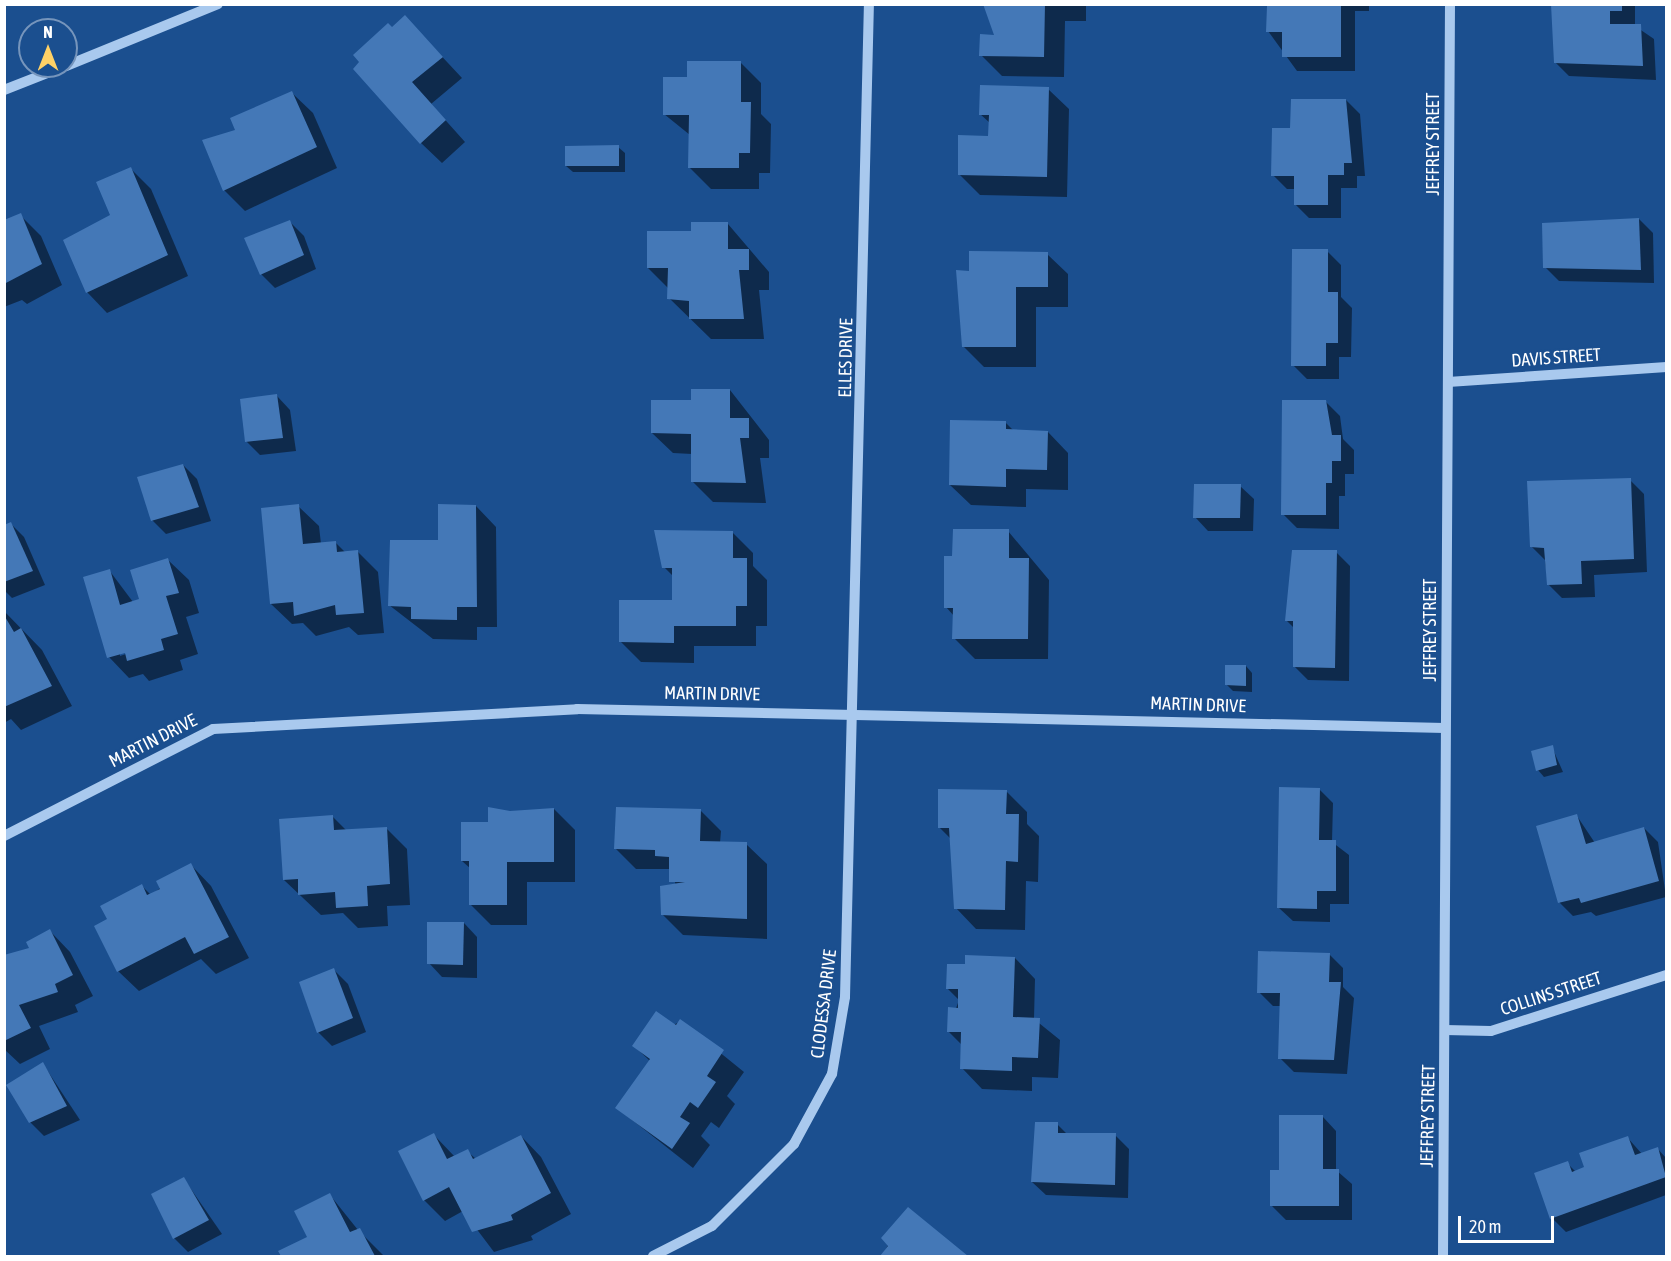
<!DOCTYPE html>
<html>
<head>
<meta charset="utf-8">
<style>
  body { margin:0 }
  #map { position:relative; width:1671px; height:1261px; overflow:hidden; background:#1b4f8f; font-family:"Asap Condensed",sans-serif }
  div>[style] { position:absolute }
  .shadow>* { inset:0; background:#0007 }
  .building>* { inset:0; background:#4478b7 }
  .minor>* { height:10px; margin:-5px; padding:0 5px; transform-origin:5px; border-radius:5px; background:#a9c9ee }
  span { translate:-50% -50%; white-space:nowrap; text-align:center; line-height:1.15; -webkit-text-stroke:4.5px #1b4f8f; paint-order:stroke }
  .street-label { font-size:18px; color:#fff }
  .frame { position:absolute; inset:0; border:6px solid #fff; pointer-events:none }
  .north { position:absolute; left:18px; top:18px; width:60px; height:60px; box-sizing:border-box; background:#1b4f8f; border:2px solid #7695bc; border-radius:50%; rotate:0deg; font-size:16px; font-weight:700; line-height:24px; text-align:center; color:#fff }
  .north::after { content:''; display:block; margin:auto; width:21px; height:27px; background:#ffd166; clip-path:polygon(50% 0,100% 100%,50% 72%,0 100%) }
  .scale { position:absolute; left:1458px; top:1216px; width:96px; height:27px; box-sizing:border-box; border:3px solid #fff; border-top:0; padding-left:8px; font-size:18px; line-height:21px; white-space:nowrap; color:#fff; -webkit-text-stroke:4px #1b4f8f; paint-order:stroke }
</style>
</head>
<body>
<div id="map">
  <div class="shadow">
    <i style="clip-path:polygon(986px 4px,1086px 4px,1086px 21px,1065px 21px,1064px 77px,1002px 76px,981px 55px,996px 36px)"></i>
    <i style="clip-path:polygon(1286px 4px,1369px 4px,1369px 11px,1355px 11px,1355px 71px,1297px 71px,1268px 31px)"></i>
    <i style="clip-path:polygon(1559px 4px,1635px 4px,1635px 26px,1654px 39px,1656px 80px,1569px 76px,1555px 62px)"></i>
    <i style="clip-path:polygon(405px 17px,462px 78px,431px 104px,465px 142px,442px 163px,421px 143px,392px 28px)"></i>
    <i style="clip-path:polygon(740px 62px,761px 83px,761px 114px,771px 124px,770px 173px,759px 173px,759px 189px,711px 189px,690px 168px,690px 135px,664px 114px,689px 78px)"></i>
    <i style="clip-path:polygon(1048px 89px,1069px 109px,1067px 197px,980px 195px,959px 174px,989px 138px,990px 123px,980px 114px)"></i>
    <i style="clip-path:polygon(292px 93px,313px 113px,337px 168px,245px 211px,224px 190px,237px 131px)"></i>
    <i style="clip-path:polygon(1346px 100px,1360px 114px,1365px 176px,1357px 176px,1357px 188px,1341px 188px,1341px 218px,1309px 218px,1295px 204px,1295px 189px,1287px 189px,1273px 175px,1292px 129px)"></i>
    <i style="clip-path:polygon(618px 147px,625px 153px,625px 172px,573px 172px,566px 166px)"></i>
    <i style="clip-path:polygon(131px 169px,151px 189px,188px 276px,107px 313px,87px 292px)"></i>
    <i style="clip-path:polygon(20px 215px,41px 236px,62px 285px,27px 304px,22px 300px,4px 307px,4px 222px)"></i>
    <i style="clip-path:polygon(1639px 219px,1653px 233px,1654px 283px,1559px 281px,1545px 267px)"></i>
    <i style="clip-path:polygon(290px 222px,304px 236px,316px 269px,275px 288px,261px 274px,246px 239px)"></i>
    <i style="clip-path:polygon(728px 224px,769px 272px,769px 290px,759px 290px,764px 339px,711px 339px,669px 298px,669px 289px,648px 268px,692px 233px)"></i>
    <i style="clip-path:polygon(1327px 251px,1341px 265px,1341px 297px,1352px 308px,1351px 357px,1339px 357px,1339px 379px,1307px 379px,1293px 365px)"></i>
    <i style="clip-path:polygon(1047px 254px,1068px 274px,1068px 307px,1036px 307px,1036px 367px,984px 367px,963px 346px,970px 272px)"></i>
    <i style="clip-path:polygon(730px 390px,769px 440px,769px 458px,760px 458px,766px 503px,713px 502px,692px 481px,692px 454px,673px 453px,652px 433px,693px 401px)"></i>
    <i style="clip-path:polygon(277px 396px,290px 410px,296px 451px,260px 455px,246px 441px)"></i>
    <i style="clip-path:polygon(1326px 402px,1340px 416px,1343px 439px,1354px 450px,1354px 474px,1345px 474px,1345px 496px,1339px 496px,1339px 529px,1297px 528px,1283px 514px)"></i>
    <i style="clip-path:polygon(1005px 422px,1014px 431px,1048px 432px,1068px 453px,1068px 490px,1026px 489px,1026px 507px,971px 505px,950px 485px)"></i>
    <i style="clip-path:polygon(183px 465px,197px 479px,211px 521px,166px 534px,152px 520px)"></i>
    <i style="clip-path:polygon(1630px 480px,1644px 494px,1647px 572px,1594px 575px,1595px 597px,1562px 598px,1548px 584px,1545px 560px,1531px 546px)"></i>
    <i style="clip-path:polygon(1240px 486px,1254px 499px,1253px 531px,1208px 531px,1195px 517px)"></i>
    <i style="clip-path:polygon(298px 506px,319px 526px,321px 544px,335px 542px,345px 552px,357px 551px,378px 572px,384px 633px,358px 635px,349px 627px,316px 636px,303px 623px,292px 624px,271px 604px)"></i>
    <i style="clip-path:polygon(476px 506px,496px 527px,497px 627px,477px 627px,477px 640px,433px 639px,389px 605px)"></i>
    <i style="clip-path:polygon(11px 524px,24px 537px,45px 585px,12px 598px,4px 590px,4px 526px)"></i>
    <i style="clip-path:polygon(1008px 531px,1049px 580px,1048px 659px,975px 659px,954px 638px,954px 616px,946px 607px,954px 558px)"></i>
    <i style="clip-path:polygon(732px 532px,753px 553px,753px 566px,767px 580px,767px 626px,756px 626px,756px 646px,694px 646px,694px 663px,641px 662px,621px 642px,673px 602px,674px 577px,664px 567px)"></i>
    <i style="clip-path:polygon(1336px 552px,1350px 566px,1349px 681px,1308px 680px,1294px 666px,1294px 628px,1286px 620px)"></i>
    <i style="clip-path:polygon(evenodd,168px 560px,189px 580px,199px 613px,186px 617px,198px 654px,180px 660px,183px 670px,149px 681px,143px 674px,129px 678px,109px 657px,109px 570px,133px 602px,141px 600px,168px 560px,132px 652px,120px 656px,120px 653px,132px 652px)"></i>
    <i style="clip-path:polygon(4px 611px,42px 650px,72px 706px,21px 730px,11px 719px,4px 723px)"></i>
    <i style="clip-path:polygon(1246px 666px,1252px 673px,1252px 692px,1233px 691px,1226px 684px)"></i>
    <i style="clip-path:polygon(1552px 747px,1563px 772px,1544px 777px,1538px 770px)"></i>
    <i style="clip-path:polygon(1319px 789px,1333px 803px,1332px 842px,1349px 855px,1349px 904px,1330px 904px,1330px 922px,1293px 921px,1279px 908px)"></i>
    <i style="clip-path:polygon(1007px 792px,1027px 812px,1027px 824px,1039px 836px,1038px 882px,1026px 881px,1025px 930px,976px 929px,956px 908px,952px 840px,939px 827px)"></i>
    <i style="clip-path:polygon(554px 809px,575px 830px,575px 882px,527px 882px,527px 925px,491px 925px,470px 904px,471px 869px,462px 861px,509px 813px)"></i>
    <i style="clip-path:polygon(700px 810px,721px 831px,720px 843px,746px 844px,767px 864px,767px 939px,683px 935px,662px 914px,677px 888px,670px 869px,636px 869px,615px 848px)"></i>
    <i style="clip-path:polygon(1577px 816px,1595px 843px,1644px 828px,1658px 842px,1666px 897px,1596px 916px,1591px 912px,1573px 916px,1560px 903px,1538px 827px)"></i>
    <i style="clip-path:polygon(333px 817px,347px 831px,386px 828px,407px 849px,410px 905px,387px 906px,388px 926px,358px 928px,343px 913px,321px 915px,284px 880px)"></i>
    <i style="clip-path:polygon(191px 865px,211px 886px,249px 958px,216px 974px,201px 959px,139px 991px,118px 971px,109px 919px,142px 886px,151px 895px)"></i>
    <i style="clip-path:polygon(464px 923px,477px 937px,477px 978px,442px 977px,429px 963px)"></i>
    <i style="clip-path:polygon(50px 931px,70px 952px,93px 996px,75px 1005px,78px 1012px,39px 1026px,50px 1049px,20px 1064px,4px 1049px,4px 959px,31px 949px)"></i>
    <i style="clip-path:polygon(1329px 954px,1343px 968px,1343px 987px,1354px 998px,1347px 1074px,1294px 1072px,1280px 1058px,1281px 1006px,1273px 1006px,1259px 992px)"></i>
    <i style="clip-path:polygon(1015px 958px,1035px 979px,1034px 1019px,1060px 1040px,1058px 1078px,1032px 1077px,1032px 1091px,982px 1089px,962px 1068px,962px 1045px,948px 1031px,959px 1000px,947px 988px,966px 966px)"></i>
    <i style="clip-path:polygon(334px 970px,348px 984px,366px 1032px,332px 1046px,318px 1032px)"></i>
    <i style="clip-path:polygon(681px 1021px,744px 1072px,727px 1096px,735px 1104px,719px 1128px,711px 1122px,701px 1136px,710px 1145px,693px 1168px,617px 1108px,650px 1061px,634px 1046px)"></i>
    <i style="clip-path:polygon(43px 1064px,80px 1120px,44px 1136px,30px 1122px)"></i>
    <i style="clip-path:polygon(1323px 1117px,1336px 1131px,1336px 1170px,1352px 1184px,1352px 1220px,1286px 1220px,1272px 1206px,1280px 1171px)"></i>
    <i style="clip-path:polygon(1057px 1124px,1068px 1135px,1115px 1135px,1129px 1149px,1128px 1198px,1046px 1195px,1032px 1182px)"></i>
    <i style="clip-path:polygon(434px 1135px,455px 1157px,467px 1151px,476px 1159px,521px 1136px,541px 1157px,571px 1214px,531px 1236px,533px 1240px,494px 1252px,463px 1211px,445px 1221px,424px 1200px,400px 1152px)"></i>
    <i style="clip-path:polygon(1627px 1137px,1642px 1154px,1657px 1148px,1666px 1158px,1666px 1195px,1566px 1232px,1552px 1218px,1567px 1163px,1576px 1172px,1585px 1168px)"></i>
    <i style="clip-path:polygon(184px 1179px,222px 1234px,188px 1252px,174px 1238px,153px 1194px)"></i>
    <i style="clip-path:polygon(330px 1195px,358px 1230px,384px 1256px,283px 1256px,280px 1252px,309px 1237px)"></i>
    <i style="clip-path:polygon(908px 1209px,966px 1256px,882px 1256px)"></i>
  </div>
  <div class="building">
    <i style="clip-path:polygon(983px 4px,1045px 4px,1044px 57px,979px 56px,980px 34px,994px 35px)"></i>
    <i style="clip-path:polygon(1341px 4px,1341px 57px,1282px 57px,1282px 32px,1266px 32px,1267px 6px)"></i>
    <i style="clip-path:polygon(1551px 4px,1622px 4px,1622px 11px,1610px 11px,1610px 24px,1641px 24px,1643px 66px,1554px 63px)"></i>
    <i style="clip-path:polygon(405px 15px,443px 57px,412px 82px,446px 120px,420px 144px,353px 69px,359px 62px,353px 55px,388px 23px,392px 27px)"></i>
    <i style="clip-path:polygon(687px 61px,741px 61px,741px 102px,751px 102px,750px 153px,739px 153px,739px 168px,688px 168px,689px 115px,663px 115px,663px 77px,687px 77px)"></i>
    <i style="clip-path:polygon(980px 85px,1049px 87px,1047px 177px,958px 175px,958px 135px,988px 136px,989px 115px,979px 115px)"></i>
    <i style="clip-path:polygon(292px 91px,317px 147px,223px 191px,202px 140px,235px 130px,230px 118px)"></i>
    <i style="clip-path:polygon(1291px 99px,1346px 99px,1352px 163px,1344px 163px,1344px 175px,1328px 175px,1328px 205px,1294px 205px,1294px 176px,1271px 176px,1272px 128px,1290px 128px)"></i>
    <i style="clip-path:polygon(619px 145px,619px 166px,565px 166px,565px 146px)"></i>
    <i style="clip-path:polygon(131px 167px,168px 255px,86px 293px,63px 240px,110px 215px,96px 182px)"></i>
    <i style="clip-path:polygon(21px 213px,42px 264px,4px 284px,4px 220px)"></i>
    <i style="clip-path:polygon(1639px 218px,1641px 270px,1543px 268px,1542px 223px)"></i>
    <i style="clip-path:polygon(290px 220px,304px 255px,260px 275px,244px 238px)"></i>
    <i style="clip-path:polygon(691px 222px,728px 222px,728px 249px,749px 249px,749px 270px,739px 270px,744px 319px,689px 319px,689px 301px,667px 299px,668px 268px,647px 268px,647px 231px,691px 231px)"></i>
    <i style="clip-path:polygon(1292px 249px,1328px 249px,1328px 292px,1338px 292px,1338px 343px,1326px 343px,1326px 366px,1291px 366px)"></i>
    <i style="clip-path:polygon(969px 251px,1048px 252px,1048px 287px,1016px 287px,1016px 347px,962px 347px,956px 270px,969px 271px)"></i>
    <i style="clip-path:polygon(691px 389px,730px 389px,730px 418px,749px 418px,749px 438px,740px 438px,746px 483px,691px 482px,691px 434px,651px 433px,651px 400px,691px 400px)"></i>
    <i style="clip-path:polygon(277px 394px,283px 438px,245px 442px,240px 399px)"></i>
    <i style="clip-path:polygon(1282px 400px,1326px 400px,1332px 435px,1341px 435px,1341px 461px,1332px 461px,1332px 483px,1326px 483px,1326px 515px,1281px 515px)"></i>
    <i style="clip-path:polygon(950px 420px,1006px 421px,1006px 429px,1048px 431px,1047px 470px,1006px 469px,1006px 487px,949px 485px)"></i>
    <i style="clip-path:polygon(183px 464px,199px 507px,151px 521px,137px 477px)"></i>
    <i style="clip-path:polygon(1631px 478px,1634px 559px,1581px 561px,1582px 584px,1547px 585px,1544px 548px,1530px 547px,1527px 481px)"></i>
    <i style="clip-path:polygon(1194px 484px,1241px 484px,1240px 518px,1193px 518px)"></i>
    <i style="clip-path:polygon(299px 504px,303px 544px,336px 541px,337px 552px,358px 550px,364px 613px,336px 615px,335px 605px,294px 616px,293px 602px,270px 604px,261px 508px)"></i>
    <i style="clip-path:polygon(438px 504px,476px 505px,477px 607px,457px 607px,457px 620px,411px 619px,411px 607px,388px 606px,390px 540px,438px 540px)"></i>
    <i style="clip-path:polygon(11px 522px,33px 571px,4px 582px,4px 525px)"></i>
    <i style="clip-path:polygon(953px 529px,1009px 529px,1009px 558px,1029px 558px,1028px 639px,952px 639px,953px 608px,944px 608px,944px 556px,952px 556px)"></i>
    <i style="clip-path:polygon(654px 530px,733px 531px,733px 558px,747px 558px,747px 606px,736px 606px,736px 626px,674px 626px,674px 643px,619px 642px,619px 600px,672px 600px,672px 568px,662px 568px)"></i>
    <i style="clip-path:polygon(1292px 550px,1337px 550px,1335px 668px,1293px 667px,1293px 621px,1285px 621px)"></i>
    <i style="clip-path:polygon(168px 558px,179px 593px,166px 596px,178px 634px,161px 639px,164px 650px,127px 661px,125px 653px,107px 658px,83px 577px,110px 569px,120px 605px,139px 599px,130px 570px)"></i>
    <i style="clip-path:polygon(4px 615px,14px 632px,21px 628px,52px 686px,4px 707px)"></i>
    <i style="clip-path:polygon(1225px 665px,1246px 665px,1246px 686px,1225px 685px)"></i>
    <i style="clip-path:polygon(1553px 745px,1557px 765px,1536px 771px,1531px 751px)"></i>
    <i style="clip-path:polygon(1279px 787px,1320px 788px,1319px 840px,1336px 840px,1336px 891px,1317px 891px,1317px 909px,1277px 908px)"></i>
    <i style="clip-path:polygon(938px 789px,1007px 790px,1006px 814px,1019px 814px,1018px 862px,1006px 861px,1005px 910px,954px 909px,949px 828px,938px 828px)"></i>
    <i style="clip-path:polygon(488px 807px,510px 811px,554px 808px,554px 862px,507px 862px,507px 905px,469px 905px,469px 861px,461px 861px,461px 822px,488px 822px)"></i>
    <i style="clip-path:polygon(616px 807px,701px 809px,700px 841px,747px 842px,747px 919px,661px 915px,660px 886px,685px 882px,669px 882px,669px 857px,655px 856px,655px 850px,614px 849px)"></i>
    <i style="clip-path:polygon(1577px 814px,1586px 844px,1644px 827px,1659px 881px,1581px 903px,1579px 898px,1558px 903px,1536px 826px)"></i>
    <i style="clip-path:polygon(333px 815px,334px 830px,387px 827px,390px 884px,367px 886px,368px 906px,336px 908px,335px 892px,298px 895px,298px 879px,283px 880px,279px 819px)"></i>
    <i style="clip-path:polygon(191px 863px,229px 937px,194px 954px,185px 937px,117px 972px,94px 926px,107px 919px,100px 906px,142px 884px,147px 895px,160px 889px,156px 881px)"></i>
    <i style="clip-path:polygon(427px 922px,464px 922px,463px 965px,427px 964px)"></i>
    <i style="clip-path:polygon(50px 929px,73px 975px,55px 984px,58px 992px,19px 1005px,31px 1028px,4px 1041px,4px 955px,29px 948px,26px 942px)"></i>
    <i style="clip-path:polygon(1258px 951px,1330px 953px,1329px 982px,1341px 982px,1334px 1060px,1278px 1059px,1280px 993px,1257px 993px)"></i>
    <i style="clip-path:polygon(965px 955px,1015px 957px,1013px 1017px,1040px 1018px,1038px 1058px,1012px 1057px,1012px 1071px,960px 1069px,961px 1032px,947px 1032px,948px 1007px,958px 1008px,958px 989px,946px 989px,947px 964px,965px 964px)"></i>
    <i style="clip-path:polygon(334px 968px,353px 1018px,317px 1033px,299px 982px)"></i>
    <i style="clip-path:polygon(656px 1011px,676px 1025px,680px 1019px,724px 1050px,707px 1076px,716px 1082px,698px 1108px,690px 1102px,680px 1117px,690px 1123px,672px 1149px,615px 1108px,650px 1059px,632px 1046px)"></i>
    <i style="clip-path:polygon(43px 1062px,67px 1106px,29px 1123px,6px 1085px)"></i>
    <i style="clip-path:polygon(1279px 1115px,1323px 1115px,1323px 1169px,1339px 1169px,1339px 1206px,1270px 1206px,1270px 1170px,1279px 1170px)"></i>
    <i style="clip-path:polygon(1035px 1122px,1058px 1122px,1058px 1133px,1116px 1133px,1115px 1185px,1031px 1182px)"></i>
    <i style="clip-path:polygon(434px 1133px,447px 1159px,468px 1149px,473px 1159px,521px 1135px,551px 1193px,511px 1215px,513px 1220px,472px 1232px,449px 1187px,423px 1201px,398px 1151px)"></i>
    <i style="clip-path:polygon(1628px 1136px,1635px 1155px,1658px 1147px,1666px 1177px,1550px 1219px,1534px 1173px,1568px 1161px,1572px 1172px,1584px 1167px,1579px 1153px)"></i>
    <i style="clip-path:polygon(184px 1177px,209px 1220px,173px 1239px,151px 1194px)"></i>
    <i style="clip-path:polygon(330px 1193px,350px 1232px,360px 1228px,375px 1256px,281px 1256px,278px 1251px,307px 1237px,294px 1211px)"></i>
    <i style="clip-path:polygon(908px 1207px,968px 1256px,880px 1256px,888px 1246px,881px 1238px)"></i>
  </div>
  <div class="minor">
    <i style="left:66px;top:66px;width:164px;rotate:-22.2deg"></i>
    <i style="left:4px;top:90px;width:66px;rotate:-21.5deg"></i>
    <i style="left:1448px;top:382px;width:219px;rotate:-3.9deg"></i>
    <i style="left:4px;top:836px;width:235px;rotate:-27.1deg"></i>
    <i style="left:213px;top:729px;width:365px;rotate:-3.1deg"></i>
    <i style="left:577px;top:709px;width:868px;rotate:1.25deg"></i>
    <i style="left:1445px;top:1030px;width:46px;rotate:1.2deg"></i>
    <i style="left:1491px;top:1031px;width:184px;rotate:-17.7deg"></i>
    <i style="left:653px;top:1256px;width:66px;rotate:-27deg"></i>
    <i style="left:712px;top:1226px;width:116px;rotate:-45deg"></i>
    <i style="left:794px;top:1144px;width:80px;rotate:-61.5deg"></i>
    <i style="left:832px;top:1074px;width:78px;rotate:-80.4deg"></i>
    <i style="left:845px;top:997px;width:993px;rotate:-88.62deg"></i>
    <i style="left:1443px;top:1256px;width:1252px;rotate:-89.68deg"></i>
  </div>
  <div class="street-label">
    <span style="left:1433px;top:144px;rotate:-90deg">JEFFREY STREET</span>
    <span style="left:846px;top:358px;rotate:-89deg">ELLES DRIVE</span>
    <span style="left:1556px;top:358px;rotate:-4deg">DAVIS STREET</span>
    <span style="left:1430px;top:630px;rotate:-90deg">JEFFREY STREET</span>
    <span style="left:712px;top:694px;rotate:1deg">MARTIN DRIVE</span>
    <span style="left:1198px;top:705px;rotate:2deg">MARTIN DRIVE</span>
    <span style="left:153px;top:741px;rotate:-27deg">MARTIN DRIVE</span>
    <span style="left:1551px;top:994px;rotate:-18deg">COLLINS STREET</span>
    <span style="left:824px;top:1004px;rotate:-83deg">CLODESSA DRIVE</span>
    <span style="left:1428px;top:1116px;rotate:-89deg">JEFFREY STREET</span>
  </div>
  <div class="frame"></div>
  <div class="north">N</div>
  <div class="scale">20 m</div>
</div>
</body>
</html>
